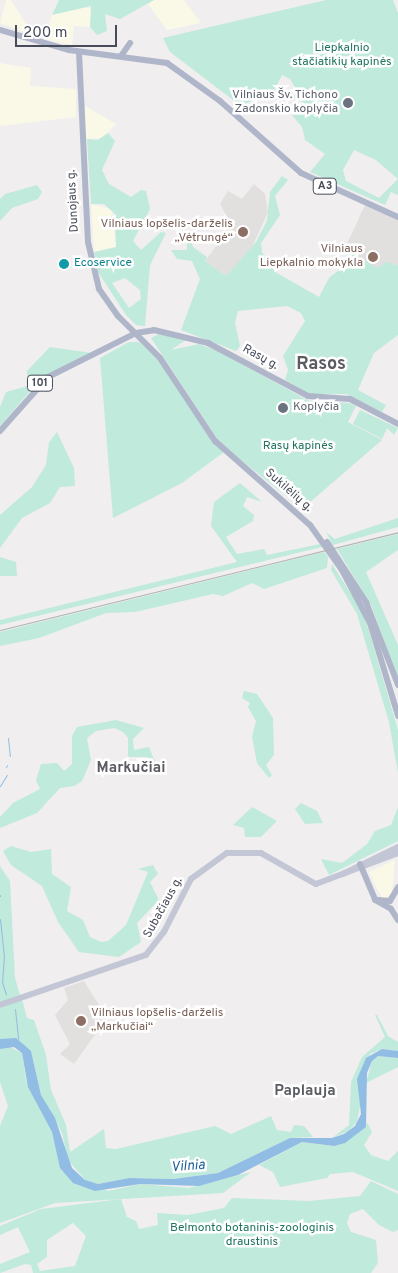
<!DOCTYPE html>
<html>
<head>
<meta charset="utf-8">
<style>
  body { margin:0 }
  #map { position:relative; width:398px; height:1273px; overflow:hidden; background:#f0eeee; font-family:Overpass,sans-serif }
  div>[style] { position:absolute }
  .commercial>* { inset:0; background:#faf9e8 }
  .education>* { inset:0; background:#e1e0df }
  .green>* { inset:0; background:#c0eadb }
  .water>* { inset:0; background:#91bce3 }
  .stream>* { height:1px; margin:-0.5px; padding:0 0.5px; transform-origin:0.5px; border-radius:0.5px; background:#91bce3 }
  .secondary>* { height:5.5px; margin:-2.75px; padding:0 2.75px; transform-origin:2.75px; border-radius:2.75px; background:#c2c6d5 }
  .primary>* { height:6px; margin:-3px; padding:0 3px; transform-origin:3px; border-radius:3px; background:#b0b6ca }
  .rail>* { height:1px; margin:-0.5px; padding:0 0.5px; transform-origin:0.5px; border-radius:0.5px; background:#b0b1b7 }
  .dots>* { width:14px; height:14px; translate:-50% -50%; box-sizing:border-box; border:2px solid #fff; border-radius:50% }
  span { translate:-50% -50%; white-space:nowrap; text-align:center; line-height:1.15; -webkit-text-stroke:5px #fff; paint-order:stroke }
  .shield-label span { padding:1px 4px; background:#fff; border:1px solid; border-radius:4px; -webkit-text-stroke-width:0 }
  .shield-label { font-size:11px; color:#484c59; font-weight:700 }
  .park-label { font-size:12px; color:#1f735f }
  .worship-label { font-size:12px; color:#5b616d }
  .right { translate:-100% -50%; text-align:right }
  .left { translate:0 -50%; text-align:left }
  .street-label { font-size:12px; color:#484c59 }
  .education-label { font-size:12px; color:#785e54 }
  .culture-label { font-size:12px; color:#0d838f }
  .water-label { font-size:14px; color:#1a5e9a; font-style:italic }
  .quarter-label { font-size:15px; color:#5b5c62; font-weight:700 }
  .district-label { font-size:18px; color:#5b5c62; font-weight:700 }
  .scale { position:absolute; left:15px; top:25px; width:102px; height:22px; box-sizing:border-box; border:2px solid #484c59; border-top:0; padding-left:6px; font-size:15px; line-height:18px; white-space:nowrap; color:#484c59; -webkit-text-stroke:4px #fff; paint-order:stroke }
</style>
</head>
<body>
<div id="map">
  <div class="commercial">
    <i style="clip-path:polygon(6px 0,11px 0,33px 35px,0 23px)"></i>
    <i style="clip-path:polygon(154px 0,184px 0,201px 23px,167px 30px,148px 4px)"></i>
    <i style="clip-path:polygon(79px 6px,93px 9px,90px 27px,74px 26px,72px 45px,44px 39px,52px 15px)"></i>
    <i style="clip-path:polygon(0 63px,31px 68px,30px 86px,76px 89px,76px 117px,0 126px)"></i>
    <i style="clip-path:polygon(85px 106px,116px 124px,102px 138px,86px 139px)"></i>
    <i style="clip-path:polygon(91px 204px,112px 209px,116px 247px,113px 249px,94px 252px)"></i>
    <i style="clip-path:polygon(395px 860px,392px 893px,383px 900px,369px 872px)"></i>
  </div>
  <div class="education">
    <i style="clip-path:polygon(254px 184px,265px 194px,268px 212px,252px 247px,226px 276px,205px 261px,232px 225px,220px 204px,228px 191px,242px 199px)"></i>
    <i style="clip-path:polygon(365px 205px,398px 219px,398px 265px,386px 262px,378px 268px,329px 278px,347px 264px,349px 252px,344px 250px)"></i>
    <i style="clip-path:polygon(84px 981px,107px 1018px,74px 1064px,60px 1054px,70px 1044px,55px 1015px,68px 1000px,64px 988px)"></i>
  </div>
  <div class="green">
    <i style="clip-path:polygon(59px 0,154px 0,120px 19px,105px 14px,107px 31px,97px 35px,90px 27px,91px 6px,52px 15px)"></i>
    <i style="clip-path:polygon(326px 0,393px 0,398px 13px,398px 179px,376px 160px,354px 150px,343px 170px,346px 181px,379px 198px,398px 179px,398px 195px,391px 192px,385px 205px,310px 172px,325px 154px,305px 140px,302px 127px,292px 115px,299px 113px,305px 103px,293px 98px,297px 91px,290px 79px,282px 75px,275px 89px,241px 106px,170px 52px,163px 38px)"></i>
    <i style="clip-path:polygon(evenodd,108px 133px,115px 141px,102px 170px,109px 184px,131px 197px,141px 190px,146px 191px,150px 209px,133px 241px,141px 250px,161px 232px,166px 233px,150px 265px,145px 326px,136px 325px,126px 315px,98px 272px,94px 252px,116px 247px,115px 214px,104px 204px,91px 204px,87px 139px,98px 140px,108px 133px,125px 278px,140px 290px,141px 299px,129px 308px,112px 283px,125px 278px)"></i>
    <i style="clip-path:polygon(282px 176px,288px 180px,275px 196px,280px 215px,261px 243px,262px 252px,275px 272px,319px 297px,329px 278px,347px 264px,349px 252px,378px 268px,386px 262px,398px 265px,398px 335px,374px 353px,358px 390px,386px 405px,382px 412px,346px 394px,310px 394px,285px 380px,288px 370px,283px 356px,305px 321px,301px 313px,287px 306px,238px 311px,235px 323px,240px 346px,236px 351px,181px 330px,200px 279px,192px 261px,177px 259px,171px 250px,187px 250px,187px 239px,181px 230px,187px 232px,193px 247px,207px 257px,205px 261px,226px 276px,256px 242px,267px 221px,270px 192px)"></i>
    <i style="clip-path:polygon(37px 185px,42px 192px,38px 199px,12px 208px,0 221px,0 199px,5px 194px)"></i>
    <i style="clip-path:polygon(159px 334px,186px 340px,171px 350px,199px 344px,218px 351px,309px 401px,350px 403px,356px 406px,348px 422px,382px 440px,302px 509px,220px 443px,151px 338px)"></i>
    <i style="clip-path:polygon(129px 342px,139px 342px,155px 356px,224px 452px,182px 483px,113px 518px,100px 358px)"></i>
    <i style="clip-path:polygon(50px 347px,92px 353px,38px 382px,0 426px,0 407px,6px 392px,28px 386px,27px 371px)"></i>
    <i style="clip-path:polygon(360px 410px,398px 428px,394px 435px,387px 428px,382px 439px,353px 424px)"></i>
    <i style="clip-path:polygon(57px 432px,74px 468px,75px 486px,60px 487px,50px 503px,22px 518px,0 548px,0 515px,32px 487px,46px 465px,49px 442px)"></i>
    <i style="clip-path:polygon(240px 483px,262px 502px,247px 497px,243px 506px,254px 515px,253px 521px,226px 537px,237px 554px,264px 549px,267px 555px,320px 544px,322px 547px,0 625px,0 620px,237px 562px,211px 526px,214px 502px)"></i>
    <i style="clip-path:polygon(398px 518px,398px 527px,333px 545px,326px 532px,335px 539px)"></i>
    <i style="clip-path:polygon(398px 534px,398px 550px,366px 572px,398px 645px,398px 678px,371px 605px,337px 549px)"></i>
    <i style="clip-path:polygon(324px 552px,328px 557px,327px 568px,264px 589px,252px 583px,223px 596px,213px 594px,135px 612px,106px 613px,39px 638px,0 646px,0 632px)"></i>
    <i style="clip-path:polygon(0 557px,16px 562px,17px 576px,0 576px)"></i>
    <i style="clip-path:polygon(332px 564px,362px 611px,369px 631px,398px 730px,398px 773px,389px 722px,357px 614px,331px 570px)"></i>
    <i style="clip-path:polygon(244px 691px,257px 694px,273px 718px,274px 755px,266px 765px,272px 775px,269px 778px,257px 763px,252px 737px,256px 721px,248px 707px,250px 703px,242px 698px)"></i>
    <i style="clip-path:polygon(116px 720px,144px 728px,133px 739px,134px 750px,149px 747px,156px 764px,147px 757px,128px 757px,128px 738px,123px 732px,114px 728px,96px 731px,87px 738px,91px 760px,82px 781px,74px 786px,60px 788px,37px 813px,0 828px,0 817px,13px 803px,40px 789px,36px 780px,41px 764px,57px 763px,64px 771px,72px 764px,72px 736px,77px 727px)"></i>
    <i style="clip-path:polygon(398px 777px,398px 841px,329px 875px,321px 859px,342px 863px,367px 844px,375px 831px,391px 825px,398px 807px)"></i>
    <i style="clip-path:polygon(301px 803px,317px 811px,323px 823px,305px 824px,295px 809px)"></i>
    <i style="clip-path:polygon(252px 807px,277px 821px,261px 837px,245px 837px,244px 828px,233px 825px)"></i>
    <i style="clip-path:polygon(11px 846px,31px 852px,51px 849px,52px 874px,71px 887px,67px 911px,83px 920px,90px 937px,101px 942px,108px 941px,126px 925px,148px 872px,138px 869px,153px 865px,158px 874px,150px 882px,159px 900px,137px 923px,141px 942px,119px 957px,79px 952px,58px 922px,42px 886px,11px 865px,3px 851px)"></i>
    <i style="clip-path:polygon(0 866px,10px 881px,15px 978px,20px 995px,0 1003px)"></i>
    <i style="clip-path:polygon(22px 999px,27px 1018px,34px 1020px,46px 1055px,51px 1090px,66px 1125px,70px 1152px,104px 1129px,106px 1148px,116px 1149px,215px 1126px,231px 1134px,271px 1116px,277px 1130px,291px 1132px,294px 1125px,304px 1126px,313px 1137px,290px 1138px,218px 1173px,173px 1179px,129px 1178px,98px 1184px,87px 1182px,68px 1160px,62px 1133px,41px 1095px,31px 1051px,0 1039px,0 1008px)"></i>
    <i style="clip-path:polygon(375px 1015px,377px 1015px,388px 1036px,398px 1042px,398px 1051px,382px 1049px,370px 1054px,357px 1122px,348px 1131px,332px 1138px,349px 1125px,351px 1082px,362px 1057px,385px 1037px)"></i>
    <i style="clip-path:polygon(8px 1046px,22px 1053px,26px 1080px,52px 1132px,62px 1171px,108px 1191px,140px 1184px,189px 1188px,251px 1172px,223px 1193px,55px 1203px,0 1223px,0 1126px,8px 1106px,0 1082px,0 1049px)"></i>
    <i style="clip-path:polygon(378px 1056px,398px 1058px,398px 1067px,366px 1083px,372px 1061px)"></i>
    <i style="clip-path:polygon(367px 1122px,372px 1132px,364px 1145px,371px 1155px,388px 1161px,398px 1151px,398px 1191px,353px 1172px,330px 1174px,327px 1178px,280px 1187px,273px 1172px,259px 1165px,302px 1142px,334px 1146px,366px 1127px)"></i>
    <i style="clip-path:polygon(evenodd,371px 1181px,398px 1194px,398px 1230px,393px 1232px,379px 1225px,363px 1209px,350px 1214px,347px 1223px,351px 1232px,376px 1240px,378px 1263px,371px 1273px,33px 1273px,31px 1265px,25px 1264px,0 1273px,0 1264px,30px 1252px,18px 1227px,0 1235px,0 1226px,41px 1209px,121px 1199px,127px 1217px,136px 1221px,139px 1229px,158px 1225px,157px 1213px,188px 1215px,224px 1208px,232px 1198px,309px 1201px,360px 1196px,371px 1181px,73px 1223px,86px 1236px,75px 1266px,40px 1271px,37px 1264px,47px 1257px,47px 1240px,73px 1223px)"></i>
  </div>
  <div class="water">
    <i style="clip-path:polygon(16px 1038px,31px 1051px,41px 1095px,55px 1118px,72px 1168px,85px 1180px,98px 1184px,129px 1178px,173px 1179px,218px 1173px,290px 1138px,332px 1138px,344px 1134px,355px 1126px,361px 1114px,357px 1079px,366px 1058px,382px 1049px,398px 1051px,398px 1058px,378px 1056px,372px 1061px,367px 1073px,366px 1127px,345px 1143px,334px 1146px,302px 1142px,238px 1175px,199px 1186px,140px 1184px,95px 1191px,73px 1183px,60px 1168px,52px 1132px,28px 1087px,22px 1053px,14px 1047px,0 1049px,0 1039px)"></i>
  </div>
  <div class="stream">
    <i style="left:8px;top:738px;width:18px;rotate:84deg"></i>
    <i style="left:6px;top:767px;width:2px;rotate:-63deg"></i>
    <i style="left:0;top:786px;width:13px;rotate:-58deg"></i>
    <i style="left:0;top:895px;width:1px;rotate:90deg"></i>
    <i style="left:0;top:919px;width:36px;rotate:84deg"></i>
    <i style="left:4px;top:955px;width:27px;rotate:94deg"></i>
    <i style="left:2px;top:982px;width:13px;rotate:72deg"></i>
    <i style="left:15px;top:1009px;width:30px;rotate:84deg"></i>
  </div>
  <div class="secondary">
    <i style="left:343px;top:874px;width:61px;rotate:-26.1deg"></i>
    <i style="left:0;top:1005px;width:154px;rotate:-18.9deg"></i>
    <i style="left:146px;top:955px;width:29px;rotate:-52deg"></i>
    <i style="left:164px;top:932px;width:59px;rotate:-63deg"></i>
    <i style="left:191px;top:879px;width:44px;rotate:-35.8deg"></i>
    <i style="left:227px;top:853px;width:34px"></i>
    <i style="left:261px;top:853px;width:63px;rotate:29.4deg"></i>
    <i style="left:316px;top:884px;width:88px;rotate:-20.7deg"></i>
  </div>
  <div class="primary">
    <i style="left:0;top:30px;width:72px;rotate:16.2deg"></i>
    <i style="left:69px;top:50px;width:99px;rotate:7.6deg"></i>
    <i style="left:167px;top:63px;width:65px;rotate:35.6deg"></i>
    <i style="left:220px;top:101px;width:108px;rotate:41.6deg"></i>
    <i style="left:301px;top:173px;width:107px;rotate:24.4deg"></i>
    <i style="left:79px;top:52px;width:190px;rotate:87.3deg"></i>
    <i style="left:88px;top:242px;width:48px;rotate:76.8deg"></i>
    <i style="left:99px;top:289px;width:33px;rotate:55deg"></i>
    <i style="left:118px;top:316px;width:59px;rotate:45deg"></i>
    <i style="left:160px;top:358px;width:100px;rotate:56.5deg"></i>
    <i style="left:215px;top:441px;width:127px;rotate:41.5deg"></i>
    <i style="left:310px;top:525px;width:55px;rotate:54.6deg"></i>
    <i style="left:342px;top:570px;width:60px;rotate:62.2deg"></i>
    <i style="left:370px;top:623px;width:97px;rotate:73.2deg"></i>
    <i style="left:121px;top:56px;width:16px;rotate:-55deg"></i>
    <i style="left:0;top:431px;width:72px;rotate:-48.4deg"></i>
    <i style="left:48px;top:377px;width:98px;rotate:-26.6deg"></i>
    <i style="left:136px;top:333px;width:18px;rotate:-9deg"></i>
    <i style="left:154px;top:330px;width:56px;rotate:13.5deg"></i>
    <i style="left:208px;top:343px;width:113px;rotate:27.9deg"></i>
    <i style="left:308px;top:396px;width:42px;rotate:4.1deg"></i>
    <i style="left:350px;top:399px;width:54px;rotate:27.5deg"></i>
    <i style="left:327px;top:542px;width:72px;rotate:57deg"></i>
    <i style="left:366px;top:602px;width:89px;rotate:68.9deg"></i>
    <i style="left:360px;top:864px;width:39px;rotate:67deg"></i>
    <i style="left:375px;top:900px;width:18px;rotate:29deg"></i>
    <i style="left:391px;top:909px;width:13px;rotate:58deg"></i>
    <i style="left:378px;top:900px;width:12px;rotate:5deg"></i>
    <i style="left:390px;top:901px;width:16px;rotate:-60deg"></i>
  </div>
  <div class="rail">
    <i style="left:0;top:630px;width:410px;rotate:-13.8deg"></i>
  </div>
  <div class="dots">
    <i style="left:348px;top:103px;background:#6b7280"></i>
    <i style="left:243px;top:232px;background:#8d6e63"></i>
    <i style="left:373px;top:257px;background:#8d6e63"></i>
    <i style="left:64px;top:264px;background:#0f9aa8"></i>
    <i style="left:283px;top:408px;background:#6b7280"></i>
    <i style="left:81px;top:1021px;background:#8d6e63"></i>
  </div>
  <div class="shield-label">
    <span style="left:325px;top:186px">A3</span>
    <span style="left:40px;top:383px">101</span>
  </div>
  <div class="park-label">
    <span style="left:342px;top:56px">Liepkalnio<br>stačiatikių kapinės</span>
    <span style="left:298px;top:447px">Rasų kapinės</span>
    <span style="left:252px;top:1236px">Belmonto botaninis-zoologinis<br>draustinis</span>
  </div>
  <div class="worship-label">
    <span class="right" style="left:338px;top:103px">Vilniaus Šv. Tichono<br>Zadonskio koplyčia</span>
    <span class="left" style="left:293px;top:408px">Koplyčia</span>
  </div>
  <div class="street-label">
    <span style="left:74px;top:201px;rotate:-93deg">Dunojaus g.</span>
    <span style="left:260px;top:358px;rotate:29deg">Rasų g.</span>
    <span style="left:288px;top:491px;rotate:41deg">Sukilėlių g.</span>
    <span style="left:164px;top:908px;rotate:-61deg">Subačiaus g.</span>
  </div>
  <div class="education-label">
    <span class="right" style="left:233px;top:232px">Vilniaus lopšelis-darželis<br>„Vėtrungė“</span>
    <span class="right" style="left:363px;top:257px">Vilniaus<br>Liepkalnio mokykla</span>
    <span class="left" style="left:91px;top:1021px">Vilniaus lopšelis-darželis<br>„Markučiai“</span>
  </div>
  <div class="culture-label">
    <span class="left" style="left:74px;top:264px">Ecoservice</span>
  </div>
  <div class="water-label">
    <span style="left:188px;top:1167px;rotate:-4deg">Vilnia</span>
  </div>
  <div class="quarter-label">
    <span style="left:131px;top:769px">Markučiai</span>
    <span style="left:305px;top:1092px">Paplauja</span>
  </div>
  <div class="district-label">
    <span style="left:321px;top:365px">Rasos</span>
  </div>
  <div class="scale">200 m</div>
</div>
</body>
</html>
